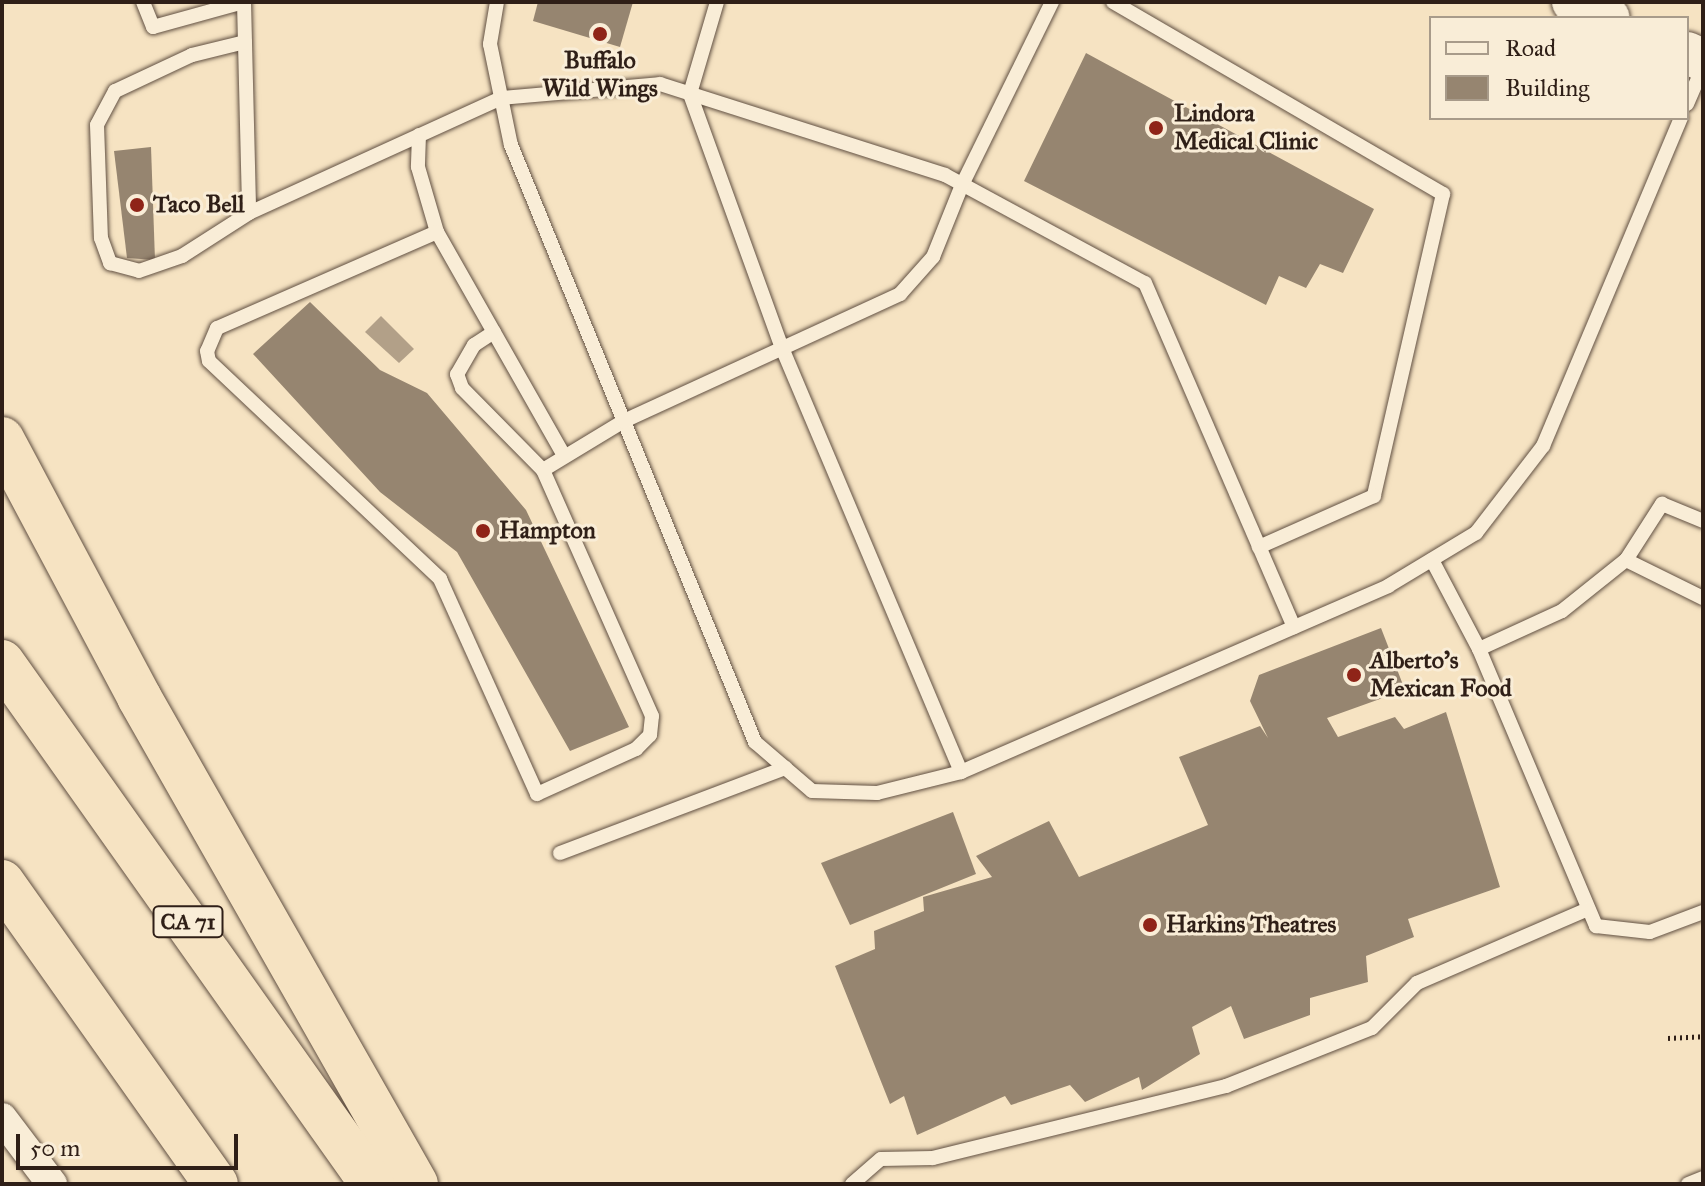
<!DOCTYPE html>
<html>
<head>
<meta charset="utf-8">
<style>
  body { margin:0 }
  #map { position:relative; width:1705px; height:1186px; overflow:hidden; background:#f6e3c2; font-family:"IM FELL Great Primer",serif }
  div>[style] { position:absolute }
  .water>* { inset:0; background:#b2a088 }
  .building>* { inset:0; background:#968570 }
  .path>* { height:5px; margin-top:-2.5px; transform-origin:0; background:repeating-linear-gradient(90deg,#2f1f17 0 2px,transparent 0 6px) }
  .roads { filter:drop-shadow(0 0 2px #615042) drop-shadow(0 0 2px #615042) }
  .service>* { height:14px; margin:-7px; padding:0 7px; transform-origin:7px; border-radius:7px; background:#f9edd7 }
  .minor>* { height:30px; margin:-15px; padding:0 15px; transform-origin:15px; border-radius:15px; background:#f9edd7 }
  .secondary>* { height:42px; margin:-21px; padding:0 21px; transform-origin:21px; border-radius:21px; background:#f9edd7 }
  .motorway>* { height:44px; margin:-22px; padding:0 22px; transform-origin:22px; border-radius:22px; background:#f6e3c2 }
  .dots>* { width:22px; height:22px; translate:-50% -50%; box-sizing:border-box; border:4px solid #f9edd7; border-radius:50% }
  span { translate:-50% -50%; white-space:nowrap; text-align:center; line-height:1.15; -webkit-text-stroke:6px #f9edd7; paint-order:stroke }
  .shield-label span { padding:2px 6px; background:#f9edd7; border:2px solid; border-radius:6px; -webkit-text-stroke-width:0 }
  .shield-label { font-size:22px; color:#2f1f17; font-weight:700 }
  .poi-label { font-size:24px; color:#2f1f17; font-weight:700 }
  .left { translate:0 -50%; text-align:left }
  .frame { position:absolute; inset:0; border:4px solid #2f1f17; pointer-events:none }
  .legend { position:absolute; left:1429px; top:16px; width:260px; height:104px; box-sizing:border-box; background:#f9edd7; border:2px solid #a89b8a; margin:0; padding:10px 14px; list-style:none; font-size:24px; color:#2f1f17 }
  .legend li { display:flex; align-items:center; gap:16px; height:40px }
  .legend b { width:40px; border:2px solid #a89b8a }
  .scale { position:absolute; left:16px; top:1134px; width:222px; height:36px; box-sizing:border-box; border:4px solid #2f1f17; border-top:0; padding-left:10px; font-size:24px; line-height:28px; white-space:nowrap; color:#2f1f17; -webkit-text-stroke:6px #f9edd7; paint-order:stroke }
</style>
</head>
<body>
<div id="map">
  <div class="water">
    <i style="clip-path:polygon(381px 316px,414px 349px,399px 363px,365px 332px)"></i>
  </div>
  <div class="building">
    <i style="clip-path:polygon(538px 2px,633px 2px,620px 47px,533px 21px)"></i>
    <i style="clip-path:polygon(1086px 53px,1374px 209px,1343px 273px,1320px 264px,1306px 288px,1279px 276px,1266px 305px,1024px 181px)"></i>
    <i style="clip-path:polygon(151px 147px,155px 260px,127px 258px,114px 151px)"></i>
    <i style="clip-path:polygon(310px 302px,380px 370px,427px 393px,526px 510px,629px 727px,570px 751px,457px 552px,380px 492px,253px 354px)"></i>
    <i style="clip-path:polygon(1381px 628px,1405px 690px,1327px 718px,1338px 737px,1395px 717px,1404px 729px,1446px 712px,1500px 887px,1408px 919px,1414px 937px,1366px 956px,1368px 982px,1310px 998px,1310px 1015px,1244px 1039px,1231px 1006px,1192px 1027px,1200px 1054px,1142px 1090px,1139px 1077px,1085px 1102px,1070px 1085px,1011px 1105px,1005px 1096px,917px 1135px,904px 1096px,890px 1104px,835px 966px,875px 949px,874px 931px,924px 911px,923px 897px,992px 877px,976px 856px,1049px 821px,1079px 877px,1208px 825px,1179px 757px,1260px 726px,1268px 738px,1250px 701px,1259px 675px)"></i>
    <i style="clip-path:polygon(953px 812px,976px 874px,850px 925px,821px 863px)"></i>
  </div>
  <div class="path">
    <i style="left:1668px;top:1038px;width:35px;rotate:-3deg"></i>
  </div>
  <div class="roads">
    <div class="service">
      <i style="left:143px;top:2px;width:27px;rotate:68deg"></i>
      <i style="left:153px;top:27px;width:94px;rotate:-15.4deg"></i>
      <i style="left:244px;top:2px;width:211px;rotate:88.6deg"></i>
      <i style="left:249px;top:213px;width:277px;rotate:-24.5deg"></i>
      <i style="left:501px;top:98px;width:160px;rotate:-5deg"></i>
      <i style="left:660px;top:84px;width:299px;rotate:17.7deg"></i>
      <i style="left:945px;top:175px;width:227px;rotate:28.4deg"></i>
      <i style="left:1145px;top:283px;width:375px;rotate:66.6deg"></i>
      <i style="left:497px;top:2px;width:43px;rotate:99.5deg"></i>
      <i style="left:490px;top:44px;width:103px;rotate:78.3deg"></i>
      <i style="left:511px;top:145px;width:645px;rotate:67.77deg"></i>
      <i style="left:755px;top:742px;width:75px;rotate:40.7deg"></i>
      <i style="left:812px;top:791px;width:65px;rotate:1.8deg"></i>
      <i style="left:877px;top:793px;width:87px;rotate:-14deg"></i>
      <i style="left:961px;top:772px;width:466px;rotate:-23.5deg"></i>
      <i style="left:1388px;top:586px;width:103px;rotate:-31.1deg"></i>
      <i style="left:1476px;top:533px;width:110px;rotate:-52.4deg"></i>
      <i style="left:1543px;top:446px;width:356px;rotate:-67.2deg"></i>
      <i style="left:717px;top:2px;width:96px;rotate:106.4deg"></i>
      <i style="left:690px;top:94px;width:270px;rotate:70.1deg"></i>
      <i style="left:782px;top:348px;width:460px;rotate:67.1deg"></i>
      <i style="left:1113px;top:2px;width:382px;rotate:30.2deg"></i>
      <i style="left:1443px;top:194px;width:310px;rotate:102.9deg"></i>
      <i style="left:1374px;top:496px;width:126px;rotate:156.1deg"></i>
      <i style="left:245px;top:42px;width:55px;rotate:166.2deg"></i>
      <i style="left:192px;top:55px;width:85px;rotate:154.9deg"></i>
      <i style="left:115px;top:91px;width:38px;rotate:118deg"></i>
      <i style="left:97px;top:125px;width:113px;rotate:88deg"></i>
      <i style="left:101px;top:238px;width:27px;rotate:70deg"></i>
      <i style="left:110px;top:263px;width:30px;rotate:15deg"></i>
      <i style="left:139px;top:271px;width:46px;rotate:-19.2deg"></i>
      <i style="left:182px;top:256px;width:80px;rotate:-32.7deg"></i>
      <i style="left:1687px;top:104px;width:40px;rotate:-66.6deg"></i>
      <i style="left:419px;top:135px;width:32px;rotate:92deg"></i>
      <i style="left:418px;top:167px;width:68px;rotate:73.7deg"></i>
      <i style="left:437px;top:232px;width:240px;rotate:156.4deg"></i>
      <i style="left:217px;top:328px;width:25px;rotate:113deg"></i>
      <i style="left:207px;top:351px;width:10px;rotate:79deg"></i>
      <i style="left:209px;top:361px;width:318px;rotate:43.3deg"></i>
      <i style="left:440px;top:579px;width:236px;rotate:65.7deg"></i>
      <i style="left:537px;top:794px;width:109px;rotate:-24.4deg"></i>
      <i style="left:636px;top:749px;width:20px;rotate:-45deg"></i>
      <i style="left:650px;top:735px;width:19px;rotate:-84deg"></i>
      <i style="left:652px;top:716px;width:269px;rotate:-113.9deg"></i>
      <i style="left:543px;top:470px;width:95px;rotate:-31.2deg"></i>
      <i style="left:624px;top:421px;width:304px;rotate:-24.7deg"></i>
      <i style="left:900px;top:294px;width:50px;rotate:-48.3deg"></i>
      <i style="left:933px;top:257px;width:78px;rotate:-68.1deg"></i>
      <i style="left:962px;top:185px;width:204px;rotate:-63.8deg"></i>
      <i style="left:437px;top:232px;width:255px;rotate:60.4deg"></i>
      <i style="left:494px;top:332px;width:24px;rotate:147deg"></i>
      <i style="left:474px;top:345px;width:34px;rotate:120deg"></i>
      <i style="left:457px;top:374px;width:15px;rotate:70deg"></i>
      <i style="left:462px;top:388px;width:115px;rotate:45.4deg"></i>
      <i style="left:1432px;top:560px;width:101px;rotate:62.2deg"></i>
      <i style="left:1479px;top:649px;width:301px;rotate:67.1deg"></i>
      <i style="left:1596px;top:926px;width:54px;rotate:6.3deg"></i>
      <i style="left:1650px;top:932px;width:57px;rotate:-20.7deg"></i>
      <i style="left:1626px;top:560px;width:86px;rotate:26.3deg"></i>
      <i style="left:1479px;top:649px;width:91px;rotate:-24.6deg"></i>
      <i style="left:1562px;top:611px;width:82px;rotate:-38.6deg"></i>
      <i style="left:1626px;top:560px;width:67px;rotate:-57.3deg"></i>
      <i style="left:1662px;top:504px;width:44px;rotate:22.5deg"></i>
      <i style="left:560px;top:853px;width:241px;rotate:-20.7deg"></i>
      <i style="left:852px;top:1184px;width:38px;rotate:-41deg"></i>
      <i style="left:881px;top:1159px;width:52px;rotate:-1.1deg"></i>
      <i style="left:933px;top:1158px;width:302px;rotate:-13.8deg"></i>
      <i style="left:1226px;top:1086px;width:157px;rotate:-21.7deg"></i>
      <i style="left:1372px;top:1028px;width:64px;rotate:-45deg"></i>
      <i style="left:1417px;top:983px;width:186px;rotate:-23.4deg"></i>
      <i style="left:1688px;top:1184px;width:16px;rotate:-22deg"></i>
    </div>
    <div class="minor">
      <i style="left:2px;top:1118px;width:83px;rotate:52.9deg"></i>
    </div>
    <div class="secondary">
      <i style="left:1573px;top:2px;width:39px;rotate:24deg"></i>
      <i style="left:1687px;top:53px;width:17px;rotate:24deg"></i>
    </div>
    <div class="motorway">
      <i style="left:2px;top:439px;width:292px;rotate:62deg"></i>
      <i style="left:139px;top:697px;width:560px;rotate:60.37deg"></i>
      <i style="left:2px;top:662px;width:640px;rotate:54.67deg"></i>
      <i style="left:2px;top:882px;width:370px;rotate:54.7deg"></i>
    </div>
  </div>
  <div class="dots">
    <i style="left:600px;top:34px;background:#8f2418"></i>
    <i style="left:1156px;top:128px;background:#8f2418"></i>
    <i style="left:137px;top:205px;background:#8f2418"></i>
    <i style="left:483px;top:531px;background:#8f2418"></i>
    <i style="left:1354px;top:675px;background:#8f2418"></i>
    <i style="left:1150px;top:925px;background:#8f2418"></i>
  </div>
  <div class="shield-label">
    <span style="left:188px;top:922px">CA 71</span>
  </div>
  <div class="poi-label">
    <span style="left:600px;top:75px">Buffalo<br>Wild Wings</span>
    <span class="left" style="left:1174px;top:128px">Lindora<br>Medical Clinic</span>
    <span class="left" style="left:153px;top:205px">Taco Bell</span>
    <span class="left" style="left:499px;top:531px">Hampton</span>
    <span class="left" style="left:1370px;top:675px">Alberto's<br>Mexican Food</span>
    <span class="left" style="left:1166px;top:925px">Harkins Theatres</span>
  </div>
  <div class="frame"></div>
  <ul class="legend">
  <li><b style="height:10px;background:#f9edd7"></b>Road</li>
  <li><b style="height:22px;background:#968570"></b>Building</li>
  </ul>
  <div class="scale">50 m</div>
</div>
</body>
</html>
